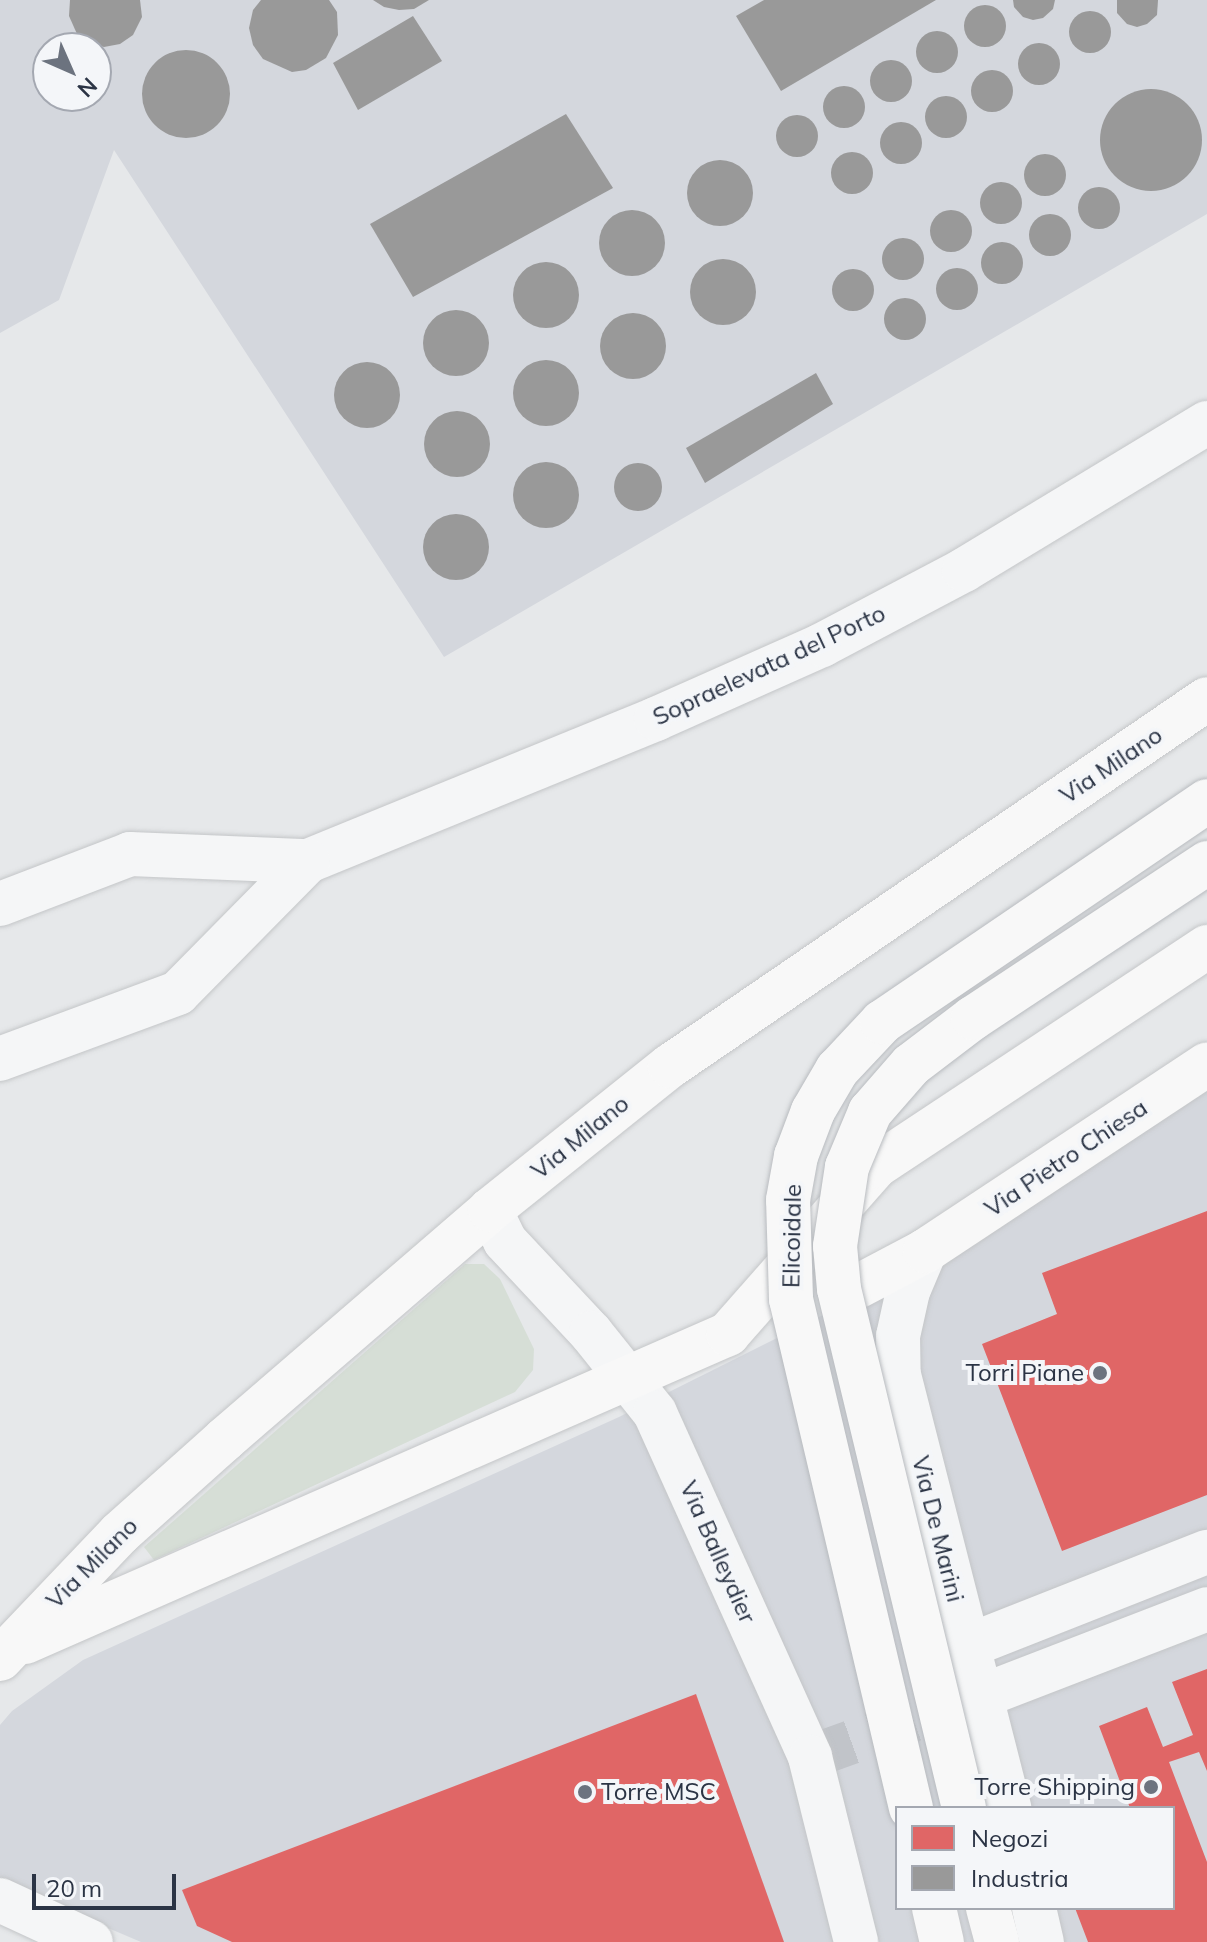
<!DOCTYPE html>
<html>
<head>
<meta charset="utf-8">
<style>
  body { margin:0 }
  #map { position:relative; width:1207px; height:1942px; overflow:hidden; background:#e6e8ea; font-family:Mulish,sans-serif }
  div>[style] { position:absolute }
  .built>* { inset:0; background:#d4d7dd }
  .green>* { inset:0; background:#d6ded6 }
  .shops>* { inset:0; background:#e06666 }
  .industry>* { inset:0; background:#999 }
  .round { border-radius:50% }
  .minor-tunnel>* { height:44px; margin-top:-22px; transform-origin:0; background:repeating-linear-gradient(90deg,#c1c4c9 0 44px,transparent 0 66px) }
  .roads { filter:drop-shadow(0 0 2px #c4c6c8) drop-shadow(0 0 2px #c4c6c8) }
  .minor>* { height:44px; margin:-22px; padding:0 22px; transform-origin:22px; border-radius:22px; background:#f5f6f7 }
  .major>* { height:44px; margin:-22px; padding:0 22px; transform-origin:22px; border-radius:22px; background:#f8f8f8 }
  .highway>* { height:44px; margin:-22px; padding:0 22px; transform-origin:22px; border-radius:22px; background:#f8f8f8 }
  .bridges { filter:drop-shadow(0 0 2px #b8bbbf) drop-shadow(0 0 2px #b8bbbf) }
  .highway-bridge>* { height:44px; margin:-22px; padding:0 22px; transform-origin:22px; border-radius:22px; background:#f8f8f8 }
  .dots>* { width:22px; height:22px; translate:-50% -50%; box-sizing:border-box; border:4px solid #f4f6f9; border-radius:50% }
  span { translate:-50% -50%; white-space:nowrap; text-align:center; line-height:1.15; -webkit-text-stroke:8px #f4f6f9; paint-order:stroke }
  .street-label { font-size:24px; color:#2b3445 }
  .poi-label { font-size:24px; color:#2b3445 }
  .right { translate:-100% -50%; text-align:right }
  .left { translate:0 -50%; text-align:left }
  .legend { position:absolute; left:895px; top:1806px; width:280px; height:104px; box-sizing:border-box; background:#f4f6f9; border:2px solid #a4a8b1; margin:0; padding:10px 14px; list-style:none; font-size:24px; color:#2b3445 }
  .legend li { display:flex; align-items:center; gap:16px; height:40px }
  .legend b { width:40px; border:2px solid #a4a8b1 }
  .north { position:absolute; left:32px; top:32px; width:80px; height:80px; box-sizing:border-box; background:#f4f6f9; border:2px solid #a4a8b1; border-radius:50%; rotate:135deg; font-size:22px; font-weight:700; line-height:32px; text-align:center; color:#2b3445 }
  .north::after { content:''; display:block; margin:auto; width:28px; height:36px; background:#6c737f; clip-path:polygon(50% 0,100% 100%,50% 72%,0 100%) }
  .scale { position:absolute; left:32px; top:1874px; width:144px; height:36px; box-sizing:border-box; border:4px solid #2b3445; border-top:0; padding-left:10px; font-size:24px; line-height:28px; white-space:nowrap; color:#2b3445; -webkit-text-stroke:6px #f4f6f9; paint-order:stroke }
</style>
</head>
<body>
<div id="map">
  <div class="built">
    <i style="clip-path:polygon(evenodd,0 0,1207px 0,1207px 214px,444px 657px,114px 150px,59px 300px,0 333px,0 0,48px 48px,96px 48px,96px 96px,48px 96px,48px 48px)"></i>
    <i style="clip-path:polygon(evenodd,1207px 1091px,1207px 1942px,141px 1942px,0 1882px,0 1725px,12px 1711px,83px 1660px,619px 1417px,995px 1229px,1207px 1091px,897px 1808px,1173px 1808px,1173px 1908px,897px 1908px,897px 1808px)"></i>
  </div>
  <div class="green">
    <i style="clip-path:polygon(465px 1264px,484px 1264px,500px 1279px,534px 1349px,533px 1370px,515px 1392px,154px 1560px,144px 1547px)"></i>
  </div>
  <div class="shops">
    <i style="clip-path:polygon(1207px 1211px,1207px 1495px,1062px 1551px,982px 1344px,1057px 1314px,1042px 1273px)"></i>
    <i style="clip-path:polygon(1207px 1669px,1207px 1771px,1199px 1752px,1169px 1762px,1207px 1862px,1207px 1942px,1088px 1942px,1075px 1908px,1173px 1908px,1173px 1808px,1130px 1808px,1099px 1726px,1147px 1707px,1163px 1747px,1193px 1735px,1172px 1682px)"></i>
    <i style="clip-path:polygon(696px 1694px,784px 1942px,232px 1942px,197px 1926px,182px 1890px)"></i>
  </div>
  <div class="industry">
    <i style="clip-path:polygon(70px 0,140px 0,142px 17px,133px 35px,120px 44px,104px 47px,89px 43px,77px 34px,69px 16px)"></i>
    <i style="clip-path:polygon(261px 0,329px 0,337px 12px,338px 35px,326px 58px,306px 70px,292px 72px,263px 59px,253px 45px,249px 28px,253px 10px)"></i>
    <i style="clip-path:polygon(373px 0,429px 0,414px 9px,399px 10px,384px 7px)"></i>
    <i style="clip-path:polygon(764px 0,936px 0,781px 91px,736px 16px)"></i>
    <i style="clip-path:polygon(1013px 0,1055px 0,1053px 9px,1043px 18px,1033px 20px,1023px 17px,1014px 7px)"></i>
    <i style="clip-path:polygon(1117px 0,1158px 0,1157px 15px,1147px 24px,1137px 27px,1127px 24px,1117px 13px)"></i>
    <i class="round" style="left:964px;top:5px;width:42px;height:42px"></i>
    <i class="round" style="left:1069px;top:11px;width:42px;height:42px"></i>
    <i style="clip-path:polygon(413px 16px,442px 61px,358px 110px,333px 63px)"></i>
    <i class="round" style="left:916px;top:31px;width:42px;height:42px"></i>
    <i class="round" style="left:1018px;top:43px;width:42px;height:42px"></i>
    <i class="round" style="left:142px;top:50px;width:88px;height:88px"></i>
    <i class="round" style="left:870px;top:60px;width:42px;height:42px"></i>
    <i class="round" style="left:971px;top:70px;width:42px;height:42px"></i>
    <i class="round" style="left:823px;top:86px;width:42px;height:42px"></i>
    <i class="round" style="left:1100px;top:89px;width:102px;height:102px"></i>
    <i class="round" style="left:925px;top:96px;width:42px;height:42px"></i>
    <i style="clip-path:polygon(566px 114px,613px 188px,413px 297px,370px 224px)"></i>
    <i class="round" style="left:776px;top:115px;width:42px;height:42px"></i>
    <i class="round" style="left:880px;top:122px;width:42px;height:42px"></i>
    <i class="round" style="left:831px;top:152px;width:42px;height:42px"></i>
    <i class="round" style="left:1024px;top:154px;width:42px;height:42px"></i>
    <i class="round" style="left:687px;top:160px;width:66px;height:66px"></i>
    <i class="round" style="left:980px;top:182px;width:42px;height:42px"></i>
    <i class="round" style="left:1078px;top:187px;width:42px;height:42px"></i>
    <i class="round" style="left:930px;top:210px;width:42px;height:42px"></i>
    <i class="round" style="left:599px;top:210px;width:66px;height:66px"></i>
    <i class="round" style="left:1029px;top:214px;width:42px;height:42px"></i>
    <i class="round" style="left:882px;top:238px;width:42px;height:42px"></i>
    <i class="round" style="left:981px;top:242px;width:42px;height:42px"></i>
    <i class="round" style="left:690px;top:259px;width:66px;height:66px"></i>
    <i class="round" style="left:513px;top:262px;width:66px;height:66px"></i>
    <i class="round" style="left:936px;top:268px;width:42px;height:42px"></i>
    <i class="round" style="left:832px;top:269px;width:42px;height:42px"></i>
    <i class="round" style="left:884px;top:298px;width:42px;height:42px"></i>
    <i class="round" style="left:423px;top:310px;width:66px;height:66px"></i>
    <i class="round" style="left:600px;top:313px;width:66px;height:66px"></i>
    <i class="round" style="left:513px;top:360px;width:66px;height:66px"></i>
    <i class="round" style="left:334px;top:362px;width:66px;height:66px"></i>
    <i style="clip-path:polygon(816px 373px,833px 404px,705px 483px,686px 448px)"></i>
    <i class="round" style="left:424px;top:411px;width:66px;height:66px"></i>
    <i class="round" style="left:513px;top:462px;width:66px;height:66px"></i>
    <i class="round" style="left:614px;top:463px;width:48px;height:48px"></i>
    <i class="round" style="left:423px;top:514px;width:66px;height:66px"></i>
  </div>
  <div class="minor-tunnel">
    <i style="left:810px;top:1757px;width:177px;rotate:-19.8deg"></i>
  </div>
  <div class="roads">
    <div class="minor">
      <i style="left:308px;top:861px;width:376px;rotate:-22.2deg"></i>
      <i style="left:656px;top:719px;width:182px;rotate:-24deg"></i>
      <i style="left:822px;top:645px;width:161px;rotate:-27.8deg"></i>
      <i style="left:964px;top:570px;width:284px;rotate:-31.2deg"></i>
      <i style="left:0;top:904px;width:139px;rotate:-21deg"></i>
      <i style="left:130px;top:854px;width:178px;rotate:2.3deg"></i>
      <i style="left:308px;top:861px;width:185px;rotate:134.6deg"></i>
      <i style="left:178px;top:993px;width:190px;rotate:159.7deg"></i>
      <i style="left:490px;top:1210px;width:34px;rotate:64deg"></i>
      <i style="left:505px;top:1241px;width:126px;rotate:46.9deg"></i>
      <i style="left:591px;top:1333px;width:102px;rotate:51.3deg"></i>
      <i style="left:655px;top:1413px;width:377px;rotate:65.7deg"></i>
      <i style="left:810px;top:1757px;width:191px;rotate:76deg"></i>
      <i style="left:925px;top:1251px;width:43px;rotate:113deg"></i>
      <i style="left:908px;top:1291px;width:46px;rotate:102.5deg"></i>
      <i style="left:898px;top:1336px;width:39px;rotate:89deg"></i>
      <i style="left:899px;top:1375px;width:447px;rotate:75.7deg"></i>
      <i style="left:968px;top:1646px;width:257px;rotate:-21.5deg"></i>
      <i style="left:982px;top:1696px;width:241px;rotate:-21.1deg"></i>
      <i style="left:0;top:1900px;width:100px;rotate:24.8deg"></i>
      <i style="left:1034px;top:1908px;width:35px;rotate:77deg"></i>
    </div>
    <div class="major">
      <i style="left:859px;top:1286px;width:75px;rotate:-27.9deg"></i>
      <i style="left:925px;top:1251px;width:338px;rotate:-33.5deg"></i>
      <i style="left:25px;top:1642px;width:768px;rotate:-23.66deg"></i>
      <i style="left:728px;top:1334px;width:224px;rotate:-48.6deg"></i>
      <i style="left:876px;top:1166px;width:397px;rotate:-33.5deg"></i>
      <i style="left:0;top:1659px;width:174px;rotate:-46.4deg"></i>
      <i style="left:120px;top:1533px;width:141px;rotate:-41.8deg"></i>
      <i style="left:225px;top:1439px;width:350px;rotate:-40.8deg"></i>
      <i style="left:490px;top:1210px;width:231px;rotate:-38.7deg"></i>
      <i style="left:670px;top:1066px;width:650px;rotate:-34.35deg"></i>
    </div>
    <div class="highway">
      <i style="left:934px;top:1908px;width:35px;rotate:77deg"></i>
      <i style="left:988px;top:1908px;width:35px;rotate:75deg"></i>
    </div>
  </div>
  <div class="bridges">
    <div class="highway-bridge">
      <i style="left:911px;top:1808px;width:523px;rotate:-103.27deg"></i>
      <i style="left:791px;top:1299px;width:99px;rotate:-91.7deg"></i>
      <i style="left:788px;top:1200px;width:45px;rotate:-79.7deg"></i>
      <i style="left:796px;top:1156px;width:48px;rotate:-69.3deg"></i>
      <i style="left:813px;top:1111px;width:48px;rotate:-59.7deg"></i>
      <i style="left:837px;top:1070px;width:66px;rotate:-46.8deg"></i>
      <i style="left:882px;top:1022px;width:393px;rotate:-34.2deg"></i>
      <i style="left:964px;top:1808px;width:534px;rotate:-103.54deg"></i>
      <i style="left:839px;top:1289px;width:43px;rotate:-95.3deg"></i>
      <i style="left:835px;top:1246px;width:80px;rotate:-81.4deg"></i>
      <i style="left:847px;top:1167px;width:60px;rotate:-67.3deg"></i>
      <i style="left:870px;top:1112px;width:62px;rotate:-48.9deg"></i>
      <i style="left:911px;top:1065px;width:78px;rotate:-37.2deg"></i>
      <i style="left:973px;top:1018px;width:281px;rotate:-33.5deg"></i>
    </div>
  </div>
  <div class="dots">
    <i style="left:1100px;top:1373px;background:#6c737f"></i>
    <i style="left:1151px;top:1787px;background:#6c737f"></i>
    <i style="left:585px;top:1792px;background:#6c737f"></i>
  </div>
  <div class="street-label">
    <span style="left:769px;top:665px;rotate:-25deg">Sopraelevata del Porto</span>
    <span style="left:1111px;top:765px;rotate:-34deg">Via Milano</span>
    <span style="left:580px;top:1137px;rotate:-39deg">Via Milano</span>
    <span style="left:1066px;top:1158px;rotate:-34deg">Via Pietro Chiesa</span>
    <span style="left:792px;top:1236px;rotate:-89deg">Elicoidale</span>
    <span style="left:938px;top:1529px;rotate:76deg">Via De Marini</span>
    <span style="left:718px;top:1552px;rotate:66deg">Via Balleydier</span>
    <span style="left:92px;top:1563px;rotate:-45deg">Via Milano</span>
  </div>
  <div class="poi-label">
    <span class="right" style="left:1084px;top:1373px">Torri Piane</span>
    <span class="right" style="left:1135px;top:1787px">Torre Shipping</span>
    <span class="left" style="left:601px;top:1792px">Torre MSC</span>
  </div>
  <ul class="legend">
  <li><b style="height:22px;background:#e06666"></b>Negozi</li>
  <li><b style="height:22px;background:#999"></b>Industria</li>
  </ul>
  <div class="north">N</div>
  <div class="scale">20 m</div>
</div>
</body>
</html>
